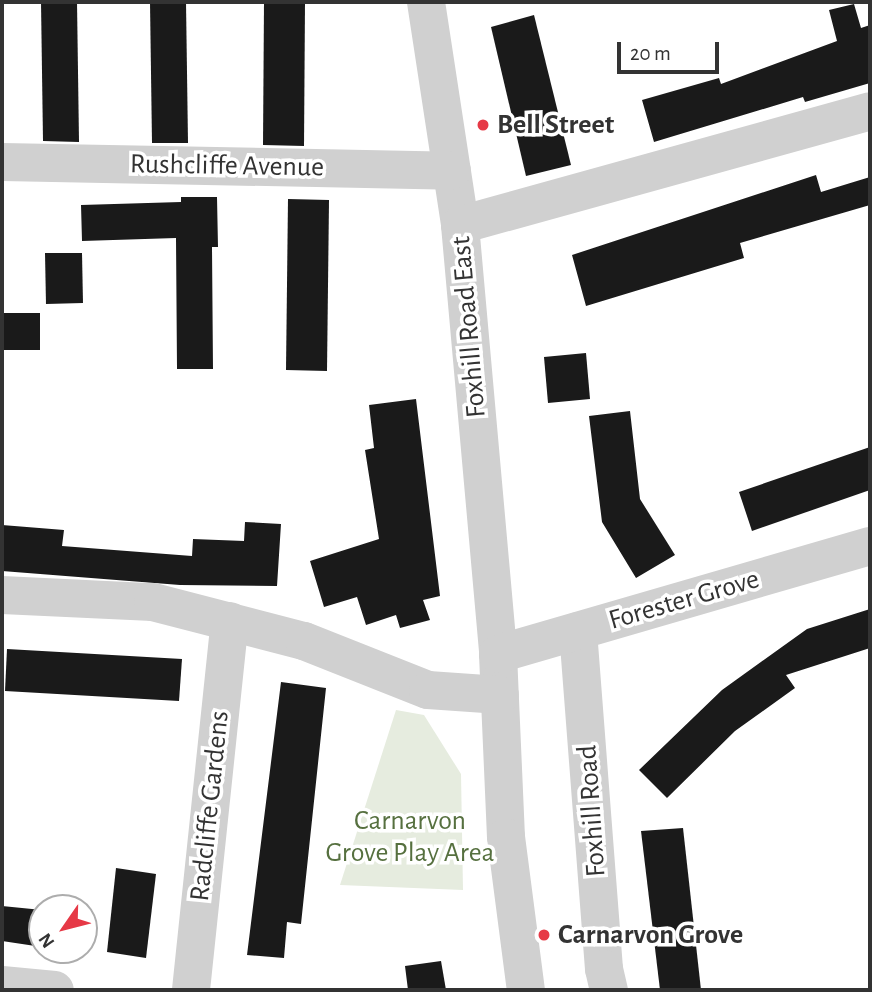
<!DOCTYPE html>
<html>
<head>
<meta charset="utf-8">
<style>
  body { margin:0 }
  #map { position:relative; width:872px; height:992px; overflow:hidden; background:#fff; font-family:"Alegreya Sans",sans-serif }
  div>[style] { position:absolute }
  .green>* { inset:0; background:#e6ecdf }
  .building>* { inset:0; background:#1a1a1a }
  .minor>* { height:38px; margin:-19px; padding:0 19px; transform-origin:19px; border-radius:19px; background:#d0d0d0 }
  .dots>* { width:19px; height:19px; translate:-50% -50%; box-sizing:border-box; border:4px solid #fff; border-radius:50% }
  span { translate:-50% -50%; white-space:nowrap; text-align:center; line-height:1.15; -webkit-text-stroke:7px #fff; paint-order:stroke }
  .poi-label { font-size:28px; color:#333; font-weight:700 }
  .left { translate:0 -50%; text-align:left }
  .street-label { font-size:28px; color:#333 }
  .park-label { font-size:28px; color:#56703f }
  .frame { position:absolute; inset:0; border:4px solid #333; pointer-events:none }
  .north { position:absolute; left:28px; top:894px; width:70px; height:70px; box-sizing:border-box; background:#fff; border:2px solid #adadad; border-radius:50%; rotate:235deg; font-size:19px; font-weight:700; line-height:28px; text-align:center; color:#333 }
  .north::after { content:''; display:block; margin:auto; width:24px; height:32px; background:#e63946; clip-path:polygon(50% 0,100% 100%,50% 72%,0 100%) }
  .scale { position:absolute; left:617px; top:42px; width:102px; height:32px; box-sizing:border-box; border:4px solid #333; border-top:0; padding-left:9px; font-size:21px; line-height:24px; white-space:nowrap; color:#333; -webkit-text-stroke:5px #fff; paint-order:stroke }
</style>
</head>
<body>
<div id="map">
  <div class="green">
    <i style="clip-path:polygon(396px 710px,424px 715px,461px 774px,463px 890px,340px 885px)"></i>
  </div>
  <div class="building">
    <i style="clip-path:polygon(41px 2px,77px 2px,79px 142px,43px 141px)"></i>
    <i style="clip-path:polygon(150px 2px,186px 2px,188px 143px,152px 143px)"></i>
    <i style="clip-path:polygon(264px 2px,305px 2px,304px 146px,263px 145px)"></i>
    <i style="clip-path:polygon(854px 4px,861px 28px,870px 25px,870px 83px,805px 102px,803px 97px,654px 142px,642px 100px,719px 78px,721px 84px,837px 41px,829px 10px)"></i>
    <i style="clip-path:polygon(534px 15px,571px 165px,526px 176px,491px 27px)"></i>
    <i style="clip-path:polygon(816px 175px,821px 192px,870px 177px,870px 205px,740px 243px,744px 258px,586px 306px,572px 255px)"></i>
    <i style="clip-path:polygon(181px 197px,217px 197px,218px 247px,212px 247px,213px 369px,177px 369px,176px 238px,82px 241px,81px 205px,181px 202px)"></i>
    <i style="clip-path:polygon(288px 199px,329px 200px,327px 371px,286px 370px)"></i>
    <i style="clip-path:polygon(45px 253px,82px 253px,83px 303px,46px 304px)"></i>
    <i style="clip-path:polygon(2px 313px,40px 313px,40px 350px,2px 350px)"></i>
    <i style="clip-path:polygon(586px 353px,590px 399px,548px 403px,544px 357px)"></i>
    <i style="clip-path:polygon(416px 399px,440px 596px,423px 600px,430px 620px,400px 628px,396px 615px,366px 625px,357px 597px,324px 607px,310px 561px,379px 539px,365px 450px,374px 448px,369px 405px)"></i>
    <i style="clip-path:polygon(630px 411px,640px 499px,675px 555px,636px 578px,602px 522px,589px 416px)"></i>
    <i style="clip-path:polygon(870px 447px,870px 490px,752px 531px,739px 492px)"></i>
    <i style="clip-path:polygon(245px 522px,281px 524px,277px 586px,180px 585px,2px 571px,2px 525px,64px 530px,62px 546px,192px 556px,193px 539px,244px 541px)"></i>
    <i style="clip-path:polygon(870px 609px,870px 648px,786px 675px,795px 688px,735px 731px,667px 798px,639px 770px,722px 690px,807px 629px)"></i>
    <i style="clip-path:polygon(7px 649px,182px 659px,179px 701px,5px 691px)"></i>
    <i style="clip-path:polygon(281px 682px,326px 688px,301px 924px,287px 922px,284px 958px,247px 955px)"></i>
    <i style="clip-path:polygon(683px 828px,701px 990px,660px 990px,641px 831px)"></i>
    <i style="clip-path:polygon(116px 868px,156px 874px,146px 958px,107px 952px)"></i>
    <i style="clip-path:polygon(2px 906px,42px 910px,42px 947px,2px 941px)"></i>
    <i style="clip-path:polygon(441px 961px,446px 990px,408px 990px,405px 966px)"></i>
  </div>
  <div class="minor">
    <i style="left:426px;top:2px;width:226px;rotate:81.3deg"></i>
    <i style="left:460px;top:225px;width:431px;rotate:84.9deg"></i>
    <i style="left:498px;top:654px;width:183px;rotate:87.5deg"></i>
    <i style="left:506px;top:837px;width:154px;rotate:82.6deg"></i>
    <i style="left:2px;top:162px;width:450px;rotate:1.1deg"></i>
    <i style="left:460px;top:225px;width:426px;rotate:-15.5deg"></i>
    <i style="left:2px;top:595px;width:151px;rotate:2.7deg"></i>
    <i style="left:153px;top:602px;width:156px;rotate:14.5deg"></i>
    <i style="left:304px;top:641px;width:133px;rotate:21.6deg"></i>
    <i style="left:428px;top:690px;width:72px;rotate:4deg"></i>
    <i style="left:578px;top:631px;width:339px;rotate:85.6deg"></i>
    <i style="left:604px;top:969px;width:22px;rotate:77deg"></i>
    <i style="left:498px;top:654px;width:387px;rotate:-16.2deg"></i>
    <i style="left:2px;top:985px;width:53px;rotate:5.4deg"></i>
    <i style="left:191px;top:990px;width:371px;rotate:-84deg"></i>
  </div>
  <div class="dots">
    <i style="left:483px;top:125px;background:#e63946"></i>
    <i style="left:544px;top:935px;background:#e63946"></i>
  </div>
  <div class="poi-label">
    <span class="left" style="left:497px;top:125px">Bell Street</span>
    <span class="left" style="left:558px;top:935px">Carnarvon Grove</span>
  </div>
  <div class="street-label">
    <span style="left:227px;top:166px;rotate:1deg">Rushcliffe Avenue</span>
    <span style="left:469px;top:327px;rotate:-95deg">Foxhill Road East</span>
    <span style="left:684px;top:600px;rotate:-16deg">Forester Grove</span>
    <span style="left:210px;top:806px;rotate:-84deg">Radcliffe Gardens</span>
    <span style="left:592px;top:811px;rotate:-94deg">Foxhill Road</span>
  </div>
  <div class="park-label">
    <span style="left:410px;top:837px">Carnarvon<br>Grove Play Area</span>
  </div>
  <div class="frame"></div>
  <div class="north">N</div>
  <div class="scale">20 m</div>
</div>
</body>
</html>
